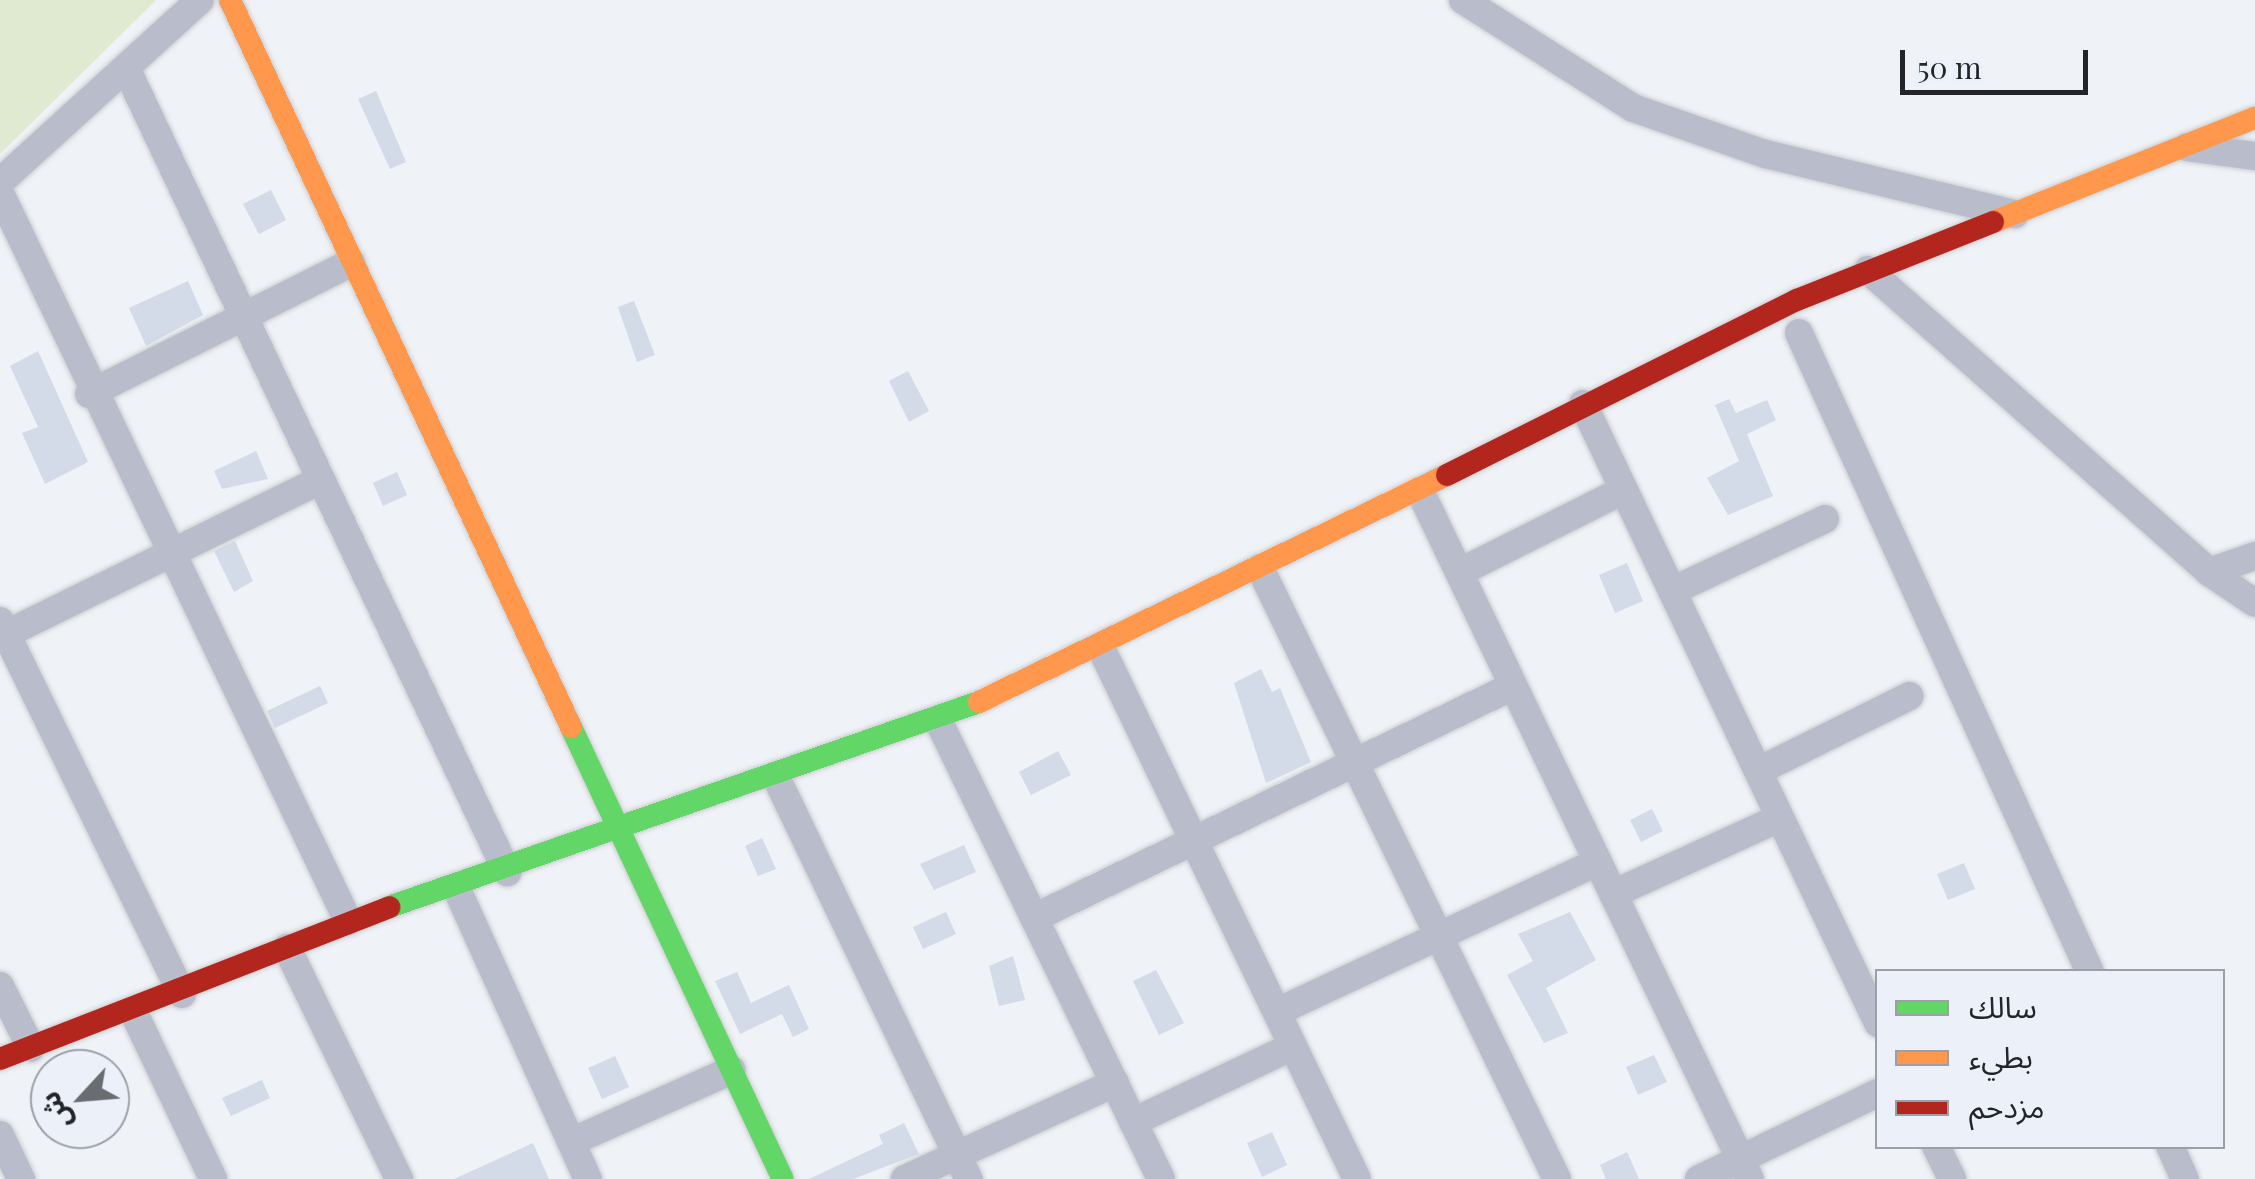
<!DOCTYPE html>
<html>
<head>
<meta charset="utf-8">
<style>
  body { margin:0 }
  #map { position:relative; width:2255px; height:1179px; overflow:hidden; background:#eff2f6; font-family:"Playfair Display","Noto Sans Arabic",serif }
  div>[style] { position:absolute }
  .green>* { inset:0; background:#e0ead1 }
  .building>* { inset:0; background:#d2dbe7 }
  .roads { filter:drop-shadow(0 0 2px #cbcdd0) drop-shadow(0 0 2px #cbcdd0) }
  .street>* { height:28px; margin:-14px; padding:0 14px; transform-origin:14px; border-radius:14px; background:#b9bdcb }
  .fast>* { height:22px; margin:-11px; padding:0 11px; transform-origin:11px; border-radius:11px; background:#63d668 }
  .slow>* { height:22px; margin:-11px; padding:0 11px; transform-origin:11px; border-radius:11px; background:#ff974d }
  .jam>* { height:22px; margin:-11px; padding:0 11px; transform-origin:11px; border-radius:11px; background:#b3261e }
  span { translate:-50% -50%; white-space:nowrap; text-align:center; line-height:1.15; -webkit-text-stroke:9px #ecf1f9; paint-order:stroke }
  .legend { position:absolute; left:1875px; top:969px; width:350px; height:180px; box-sizing:border-box; background:#ecf1f9; border:2px solid #9c9fa5; margin:0; padding:12px 18px; list-style:none; font-size:30px; color:#232528 }
  .legend li { display:flex; align-items:center; gap:20px; height:50px }
  .legend b { width:50px; border:2px solid #9c9fa5 }
  .north { position:absolute; left:30px; top:1049px; width:100px; height:100px; box-sizing:border-box; background:#ecf1f9; border:2px solid #9c9fa5; border-radius:50%; rotate:244deg; font-size:28px; font-weight:700; line-height:40px; text-align:center; color:#232528 }
  .north::after { content:''; display:block; margin:auto; width:35px; height:45px; background:#6a6d70; clip-path:polygon(50% 0,100% 100%,50% 72%,0 100%) }
  .scale { position:absolute; left:1900px; top:50px; width:188px; height:45px; box-sizing:border-box; border:5px solid #232528; border-top:0; padding-left:12px; font-size:30px; line-height:35px; white-space:nowrap; color:#232528; -webkit-text-stroke:8px #ecf1f9; paint-order:stroke }
</style>
</head>
<body>
<div id="map">
  <div class="green">
    <i style="clip-path:polygon(0 0,156px 0,0 154px)"></i>
  </div>
  <div class="building">
    <i style="clip-path:polygon(376px 91px,406px 162px,390px 169px,358px 99px)"></i>
    <i style="clip-path:polygon(271px 190px,286px 220px,259px 234px,243px 204px)"></i>
    <i style="clip-path:polygon(188px 281px,203px 315px,146px 346px,129px 308px)"></i>
    <i style="clip-path:polygon(634px 301px,655px 355px,637px 362px,618px 307px)"></i>
    <i style="clip-path:polygon(38px 351px,88px 462px,45px 484px,22px 433px,38px 427px,10px 366px)"></i>
    <i style="clip-path:polygon(908px 371px,929px 411px,909px 422px,889px 381px)"></i>
    <i style="clip-path:polygon(1729px 399px,1736px 413px,1767px 400px,1776px 420px,1747px 434px,1773px 496px,1728px 515px,1707px 478px,1739px 461px,1715px 405px)"></i>
    <i style="clip-path:polygon(256px 451px,268px 479px,222px 489px,214px 471px)"></i>
    <i style="clip-path:polygon(397px 472px,407px 495px,383px 506px,373px 483px)"></i>
    <i style="clip-path:polygon(235px 541px,253px 581px,234px 592px,214px 551px)"></i>
    <i style="clip-path:polygon(1627px 563px,1643px 601px,1615px 613px,1599px 575px)"></i>
    <i style="clip-path:polygon(1261px 669px,1272px 692px,1280px 688px,1311px 762px,1266px 783px,1234px 683px)"></i>
    <i style="clip-path:polygon(320px 686px,328px 703px,275px 728px,267px 711px)"></i>
    <i style="clip-path:polygon(1058px 751px,1071px 775px,1031px 795px,1019px 772px)"></i>
    <i style="clip-path:polygon(1652px 809px,1663px 831px,1641px 842px,1630px 820px)"></i>
    <i style="clip-path:polygon(762px 838px,776px 869px,758px 876px,745px 846px)"></i>
    <i style="clip-path:polygon(964px 845px,976px 872px,934px 890px,920px 864px)"></i>
    <i style="clip-path:polygon(1964px 863px,1975px 889px,1948px 900px,1937px 874px)"></i>
    <i style="clip-path:polygon(946px 912px,956px 934px,923px 949px,913px 927px)"></i>
    <i style="clip-path:polygon(1570px 912px,1596px 960px,1546px 988px,1568px 1033px,1544px 1043px,1507px 975px,1533px 961px,1518px 934px)"></i>
    <i style="clip-path:polygon(1013px 956px,1025px 1000px,999px 1006px,989px 966px)"></i>
    <i style="clip-path:polygon(1156px 970px,1184px 1023px,1159px 1035px,1133px 981px)"></i>
    <i style="clip-path:polygon(737px 972px,751px 1003px,789px 985px,809px 1029px,793px 1037px,782px 1014px,740px 1034px,715px 981px)"></i>
    <i style="clip-path:polygon(1654px 1055px,1667px 1082px,1638px 1095px,1626px 1067px)"></i>
    <i style="clip-path:polygon(615px 1056px,629px 1087px,602px 1099px,588px 1068px)"></i>
    <i style="clip-path:polygon(262px 1080px,270px 1098px,231px 1116px,222px 1098px)"></i>
    <i style="clip-path:polygon(904px 1123px,919px 1154px,853px 1179px,809px 1179px,883px 1144px,879px 1135px)"></i>
    <i style="clip-path:polygon(1272px 1132px,1287px 1165px,1262px 1177px,1247px 1143px)"></i>
    <i style="clip-path:polygon(533px 1143px,549px 1179px,454px 1179px)"></i>
    <i style="clip-path:polygon(1627px 1152px,1639px 1179px,1606px 1179px,1600px 1165px)"></i>
  </div>
  <div class="roads">
    <div class="street">
      <i style="left:1463px;top:0;width:201px;rotate:32.4deg"></i>
      <i style="left:1633px;top:108px;width:140px;rotate:19.2deg"></i>
      <i style="left:1765px;top:154px;width:257px;rotate:13.5deg"></i>
      <i style="left:126px;top:68px;width:890px;rotate:64.64deg"></i>
      <i style="left:2187px;top:147px;width:69px;rotate:7.5deg"></i>
      <i style="left:0;top:182px;width:270px;rotate:-42.3deg"></i>
      <i style="left:0;top:193px;width:807px;rotate:64.45deg"></i>
      <i style="left:1868px;top:270px;width:456px;rotate:41.5deg"></i>
      <i style="left:2209px;top:572px;width:55px;rotate:34deg"></i>
      <i style="left:1799px;top:333px;width:702px;rotate:65.52deg"></i>
      <i style="left:89px;top:394px;width:293px;rotate:-26.6deg"></i>
      <i style="left:1583px;top:404px;width:686px;rotate:64.52deg"></i>
      <i style="left:1420px;top:491px;width:763px;rotate:64.38deg"></i>
      <i style="left:1260px;top:568px;width:679px;rotate:64.08deg"></i>
      <i style="left:1460px;top:572px;width:183px;rotate:-26.6deg"></i>
      <i style="left:2209px;top:572px;width:49px;rotate:-19.2deg"></i>
      <i style="left:1672px;top:591px;width:169px;rotate:-25.2deg"></i>
      <i style="left:0;top:621px;width:415px;rotate:64deg"></i>
      <i style="left:0;top:637px;width:356px;rotate:-26.1deg"></i>
      <i style="left:1101px;top:648px;width:589px;rotate:64.26deg"></i>
      <i style="left:938px;top:720px;width:510px;rotate:64.09deg"></i>
      <i style="left:1758px;top:771px;width:169px;rotate:-26.3deg"></i>
      <i style="left:776px;top:777px;width:446px;rotate:64.4deg"></i>
      <i style="left:456px;top:887px;width:320px;rotate:65.7deg"></i>
      <i style="left:1613px;top:894px;width:183px;rotate:-24.5deg"></i>
      <i style="left:1034px;top:918px;width:532px;rotate:-25.84deg"></i>
      <i style="left:287px;top:948px;width:257px;rotate:64.1deg"></i>
      <i style="left:0;top:986px;width:69px;rotate:63.4deg"></i>
      <i style="left:133px;top:1011px;width:186px;rotate:64.5deg"></i>
      <i style="left:1277px;top:1012px;width:353px;rotate:-25.1deg"></i>
      <i style="left:1133px;top:1122px;width:177px;rotate:-25.4deg"></i>
      <i style="left:0;top:1135px;width:49px;rotate:64.5deg"></i>
      <i style="left:571px;top:1142px;width:176px;rotate:-24.1deg"></i>
      <i style="left:1936px;top:1146px;width:37px;rotate:64deg"></i>
      <i style="left:2170px;top:1146px;width:36px;rotate:66deg"></i>
      <i style="left:905px;top:1179px;width:231px;rotate:-24.6deg"></i>
      <i style="left:1699px;top:1179px;width:199px;rotate:-25.7deg"></i>
    </div>
    <div class="fast">
      <i style="left:571px;top:727px;width:499px;rotate:64.9deg"></i>
      <i style="left:389px;top:907px;width:625px;rotate:-19.16deg"></i>
    </div>
    <div class="slow">
      <i style="left:230px;top:0;width:803px;rotate:64.87deg"></i>
      <i style="left:1993px;top:222px;width:282px;rotate:-21.7deg"></i>
      <i style="left:979px;top:702px;width:520px;rotate:-25.88deg"></i>
    </div>
    <div class="jam">
      <i style="left:1447px;top:475px;width:391px;rotate:-26.6deg"></i>
      <i style="left:1797px;top:300px;width:211px;rotate:-21.7deg"></i>
      <i style="left:0;top:1059px;width:418px;rotate:-21.3deg"></i>
    </div>
  </div>
  <ul class="legend">
  <li><b style="height:12px;background:#63d668"></b>سالك</li>
  <li><b style="height:12px;background:#ff974d"></b>بطيء</li>
  <li><b style="height:12px;background:#b3261e"></b>مزدحم</li>
  </ul>
  <div class="north">ش</div>
  <div class="scale">50 m</div>
</div>
</body>
</html>
